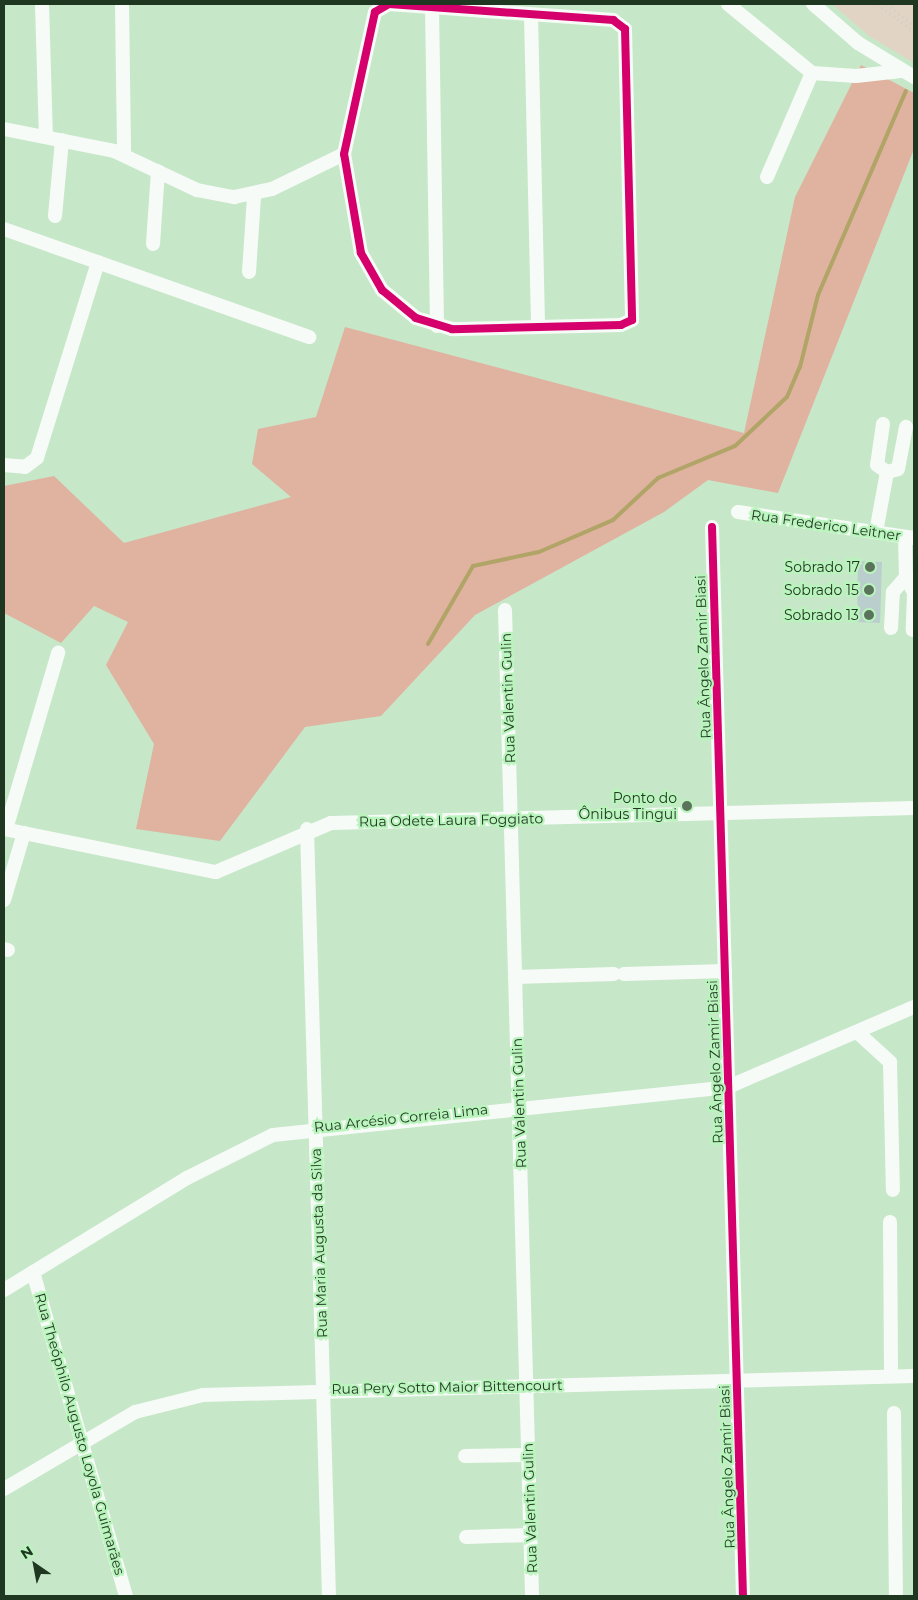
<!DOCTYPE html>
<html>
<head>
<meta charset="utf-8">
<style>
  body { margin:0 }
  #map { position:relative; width:918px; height:1600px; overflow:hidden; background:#c7e7c9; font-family:Montserrat,sans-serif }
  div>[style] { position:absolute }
  .green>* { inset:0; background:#e2d4c4 }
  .forest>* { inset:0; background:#e0b2a0 }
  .stream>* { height:4px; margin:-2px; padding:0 2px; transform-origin:2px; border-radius:2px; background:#b1a467 }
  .building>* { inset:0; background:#bacecd }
  .path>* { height:2.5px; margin-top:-1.25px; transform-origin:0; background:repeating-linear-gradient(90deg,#c6d0c7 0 1px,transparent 0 5px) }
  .minor>* { height:14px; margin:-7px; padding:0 7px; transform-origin:7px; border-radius:7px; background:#f7fbf7 }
  .cycleway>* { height:8px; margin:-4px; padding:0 4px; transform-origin:4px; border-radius:4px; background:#d6006c }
  .dots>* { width:14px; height:14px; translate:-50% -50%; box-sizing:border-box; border:2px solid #baf4bd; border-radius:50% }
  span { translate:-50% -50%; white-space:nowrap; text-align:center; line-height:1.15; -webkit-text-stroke:4.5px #baf4bd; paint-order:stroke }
  .street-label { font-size:14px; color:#1f3621 }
  .poi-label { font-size:14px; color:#1f3621 }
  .right { translate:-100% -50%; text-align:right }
  .frame { position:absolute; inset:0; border:5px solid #1f3621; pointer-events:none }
  .north { position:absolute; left:10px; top:1540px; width:50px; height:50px; -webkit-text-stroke:4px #baf4bd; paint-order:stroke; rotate:327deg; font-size:14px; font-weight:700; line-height:20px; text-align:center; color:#1f3621 }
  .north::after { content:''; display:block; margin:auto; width:18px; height:22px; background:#1f3621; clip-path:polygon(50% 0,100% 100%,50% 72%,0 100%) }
</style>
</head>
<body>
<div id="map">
  <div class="green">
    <i style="clip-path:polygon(832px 4px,914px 4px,914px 63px,869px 36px)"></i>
  </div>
  <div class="forest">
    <i style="clip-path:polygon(861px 65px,914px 93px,914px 149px,778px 493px,708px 480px,664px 512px,475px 615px,381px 716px,305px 727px,220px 841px,136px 829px,154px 744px,106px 665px,128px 622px,94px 606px,61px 643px,4px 613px,4px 486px,54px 476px,124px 543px,291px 497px,252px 464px,258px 429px,316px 417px,345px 327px,744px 433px,795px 197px)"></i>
  </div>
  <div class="stream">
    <i style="left:428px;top:644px;width:90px;rotate:-60deg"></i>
    <i style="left:473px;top:566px;width:67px;rotate:-12deg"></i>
    <i style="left:539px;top:552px;width:81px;rotate:-23.4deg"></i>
    <i style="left:613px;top:520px;width:62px;rotate:-43deg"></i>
    <i style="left:658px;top:478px;width:83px;rotate:-22.6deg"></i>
    <i style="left:735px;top:446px;width:71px;rotate:-43.3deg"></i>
    <i style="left:787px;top:397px;width:33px;rotate:-67deg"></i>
    <i style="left:800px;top:367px;width:74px;rotate:-76deg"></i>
    <i style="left:818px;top:295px;width:222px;rotate:-66.7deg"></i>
  </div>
  <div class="building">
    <i style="clip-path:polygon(858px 561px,882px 562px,880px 623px,857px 622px)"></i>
  </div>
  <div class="path">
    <i style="left:878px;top:4px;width:45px;rotate:36.9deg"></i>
    <i style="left:887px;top:4px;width:34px;rotate:38deg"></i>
  </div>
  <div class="minor">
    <i style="left:42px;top:4px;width:133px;rotate:88.3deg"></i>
    <i style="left:122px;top:4px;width:151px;rotate:89.2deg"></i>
    <i style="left:389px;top:4px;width:225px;rotate:4.1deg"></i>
    <i style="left:613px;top:20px;width:15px;rotate:37deg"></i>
    <i style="left:625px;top:29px;width:291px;rotate:88.6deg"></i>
    <i style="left:632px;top:320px;width:12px;rotate:156deg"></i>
    <i style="left:621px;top:325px;width:169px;rotate:178.6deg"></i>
    <i style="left:452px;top:329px;width:38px;rotate:-163deg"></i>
    <i style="left:416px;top:318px;width:44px;rotate:-140.5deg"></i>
    <i style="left:382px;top:290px;width:43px;rotate:-119.6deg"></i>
    <i style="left:361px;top:253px;width:100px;rotate:-99.7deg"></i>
    <i style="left:344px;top:154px;width:145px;rotate:-77.7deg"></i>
    <i style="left:375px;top:12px;width:16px;rotate:-30deg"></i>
    <i style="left:728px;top:4px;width:109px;rotate:39.4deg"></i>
    <i style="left:812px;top:73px;width:44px;rotate:3.9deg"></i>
    <i style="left:856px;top:76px;width:45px;rotate:-6.3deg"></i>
    <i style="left:813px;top:4px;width:60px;rotate:40.9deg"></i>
    <i style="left:858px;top:43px;width:66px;rotate:31.3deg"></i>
    <i style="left:432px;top:7px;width:319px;rotate:89.1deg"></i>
    <i style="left:531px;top:15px;width:312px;rotate:88.7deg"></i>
    <i style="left:4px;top:129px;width:112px;rotate:11.3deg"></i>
    <i style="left:114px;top:151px;width:92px;rotate:25.2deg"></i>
    <i style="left:197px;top:190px;width:38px;rotate:11deg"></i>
    <i style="left:234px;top:197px;width:39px;rotate:-12deg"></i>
    <i style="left:272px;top:189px;width:80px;rotate:-25.9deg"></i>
    <i style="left:767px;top:177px;width:113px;rotate:-66.6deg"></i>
    <i style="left:55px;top:216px;width:76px;rotate:-84.7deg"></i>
    <i style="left:4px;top:229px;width:324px;rotate:19.5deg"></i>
    <i style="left:153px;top:244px;width:73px;rotate:-86.1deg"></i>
    <i style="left:249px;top:272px;width:76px;rotate:-86.2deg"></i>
    <i style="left:883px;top:424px;width:41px;rotate:98.3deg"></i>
    <i style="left:877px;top:465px;width:12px;rotate:35deg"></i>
    <i style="left:887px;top:472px;width:11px;rotate:-15deg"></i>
    <i style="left:898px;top:469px;width:43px;rotate:-79.2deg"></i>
    <i style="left:4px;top:465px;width:21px;rotate:5deg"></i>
    <i style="left:25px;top:467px;width:15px;rotate:-37deg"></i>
    <i style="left:37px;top:458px;width:205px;rotate:-72.7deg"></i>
    <i style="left:738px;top:512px;width:178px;rotate:8.4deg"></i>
    <i style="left:712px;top:527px;width:1069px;rotate:88.34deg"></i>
    <i style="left:876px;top:532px;width:61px;rotate:-79.6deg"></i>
    <i style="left:905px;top:537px;width:40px;rotate:88.6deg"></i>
    <i style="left:505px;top:610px;width:986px;rotate:88.43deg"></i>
    <i style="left:891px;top:628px;width:36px;rotate:-87deg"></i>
    <i style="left:893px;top:592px;width:20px;rotate:-49deg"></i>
    <i style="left:906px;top:577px;width:18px;rotate:63deg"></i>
    <i style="left:914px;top:593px;width:37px;rotate:92deg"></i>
    <i style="left:4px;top:829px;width:216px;rotate:11.5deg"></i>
    <i style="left:216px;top:872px;width:125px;rotate:-23.1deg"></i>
    <i style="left:331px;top:823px;width:583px;rotate:-1.47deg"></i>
    <i style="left:6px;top:829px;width:184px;rotate:-73.5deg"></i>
    <i style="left:307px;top:829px;width:767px;rotate:88.36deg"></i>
    <i style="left:4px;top:900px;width:70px;rotate:-73.4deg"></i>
    <i style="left:4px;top:949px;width:4px;rotate:14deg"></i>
    <i style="left:624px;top:974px;width:101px;rotate:-1.7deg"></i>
    <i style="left:515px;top:977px;width:99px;rotate:-1.7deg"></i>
    <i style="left:857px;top:1032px;width:45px;rotate:42.3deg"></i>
    <i style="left:890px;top:1062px;width:128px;rotate:88.7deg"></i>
    <i style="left:890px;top:1222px;width:154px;rotate:89.6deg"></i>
    <i style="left:33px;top:1272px;width:337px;rotate:74deg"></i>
    <i style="left:4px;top:1290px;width:215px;rotate:-31.5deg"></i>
    <i style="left:187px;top:1178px;width:96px;rotate:-26.6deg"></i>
    <i style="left:273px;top:1135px;width:458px;rotate:-6deg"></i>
    <i style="left:728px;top:1087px;width:202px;rotate:-23.3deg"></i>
    <i style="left:894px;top:1413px;width:183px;rotate:89.4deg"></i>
    <i style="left:465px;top:1456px;width:63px;rotate:-0.9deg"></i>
    <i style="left:4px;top:1489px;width:152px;rotate:-30.4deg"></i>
    <i style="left:135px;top:1412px;width:70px;rotate:-14deg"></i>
    <i style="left:203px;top:1395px;width:711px;rotate:-1.53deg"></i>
    <i style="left:466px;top:1537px;width:65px;rotate:-1.8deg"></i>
  </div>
  <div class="cycleway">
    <i style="left:389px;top:4px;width:225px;rotate:4.1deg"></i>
    <i style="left:613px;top:20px;width:15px;rotate:37deg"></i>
    <i style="left:625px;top:29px;width:291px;rotate:88.6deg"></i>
    <i style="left:632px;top:320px;width:12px;rotate:156deg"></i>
    <i style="left:621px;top:325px;width:169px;rotate:178.6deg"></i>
    <i style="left:452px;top:329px;width:38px;rotate:-163deg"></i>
    <i style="left:416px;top:318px;width:44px;rotate:-140.5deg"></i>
    <i style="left:382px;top:290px;width:43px;rotate:-119.6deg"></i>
    <i style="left:361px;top:253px;width:100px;rotate:-99.7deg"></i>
    <i style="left:344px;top:154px;width:145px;rotate:-77.7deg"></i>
    <i style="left:375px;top:12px;width:16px;rotate:-30deg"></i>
    <i style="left:712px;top:527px;width:1069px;rotate:88.34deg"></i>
  </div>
  <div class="dots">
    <i style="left:870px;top:567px;background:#5a745c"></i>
    <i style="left:869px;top:590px;background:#5a745c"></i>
    <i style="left:869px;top:615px;background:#5a745c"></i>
    <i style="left:687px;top:806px;background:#5a745c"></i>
  </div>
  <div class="street-label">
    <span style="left:826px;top:525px;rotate:8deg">Rua Frederico Leitner</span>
    <span style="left:703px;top:657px;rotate:-92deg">Rua Ângelo Zamir Biasi</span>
    <span style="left:508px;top:698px;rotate:-92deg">Rua Valentin Gulin</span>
    <span style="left:451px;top:820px;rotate:-1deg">Rua Odete Laura Foggiato</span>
    <span style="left:715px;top:1062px;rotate:-92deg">Rua Ângelo Zamir Biasi</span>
    <span style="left:519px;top:1103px;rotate:-92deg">Rua Valentin Gulin</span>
    <span style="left:401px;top:1118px;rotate:-6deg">Rua Arcésio Correia Lima</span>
    <span style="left:319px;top:1243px;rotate:-92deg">Rua Maria Augusta da Silva</span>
    <span style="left:447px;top:1387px;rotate:-1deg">Rua Pery Sotto Maior Bittencourt</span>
    <span style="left:80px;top:1434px;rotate:74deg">Rua Theóphilo Augusto Loyola Guimarães</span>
    <span style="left:727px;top:1467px;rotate:-92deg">Rua Ângelo Zamir Biasi</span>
    <span style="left:530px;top:1508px;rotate:-92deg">Rua Valentin Gulin</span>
  </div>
  <div class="poi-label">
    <span class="right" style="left:860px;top:567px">Sobrado 17</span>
    <span class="right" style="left:859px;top:590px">Sobrado 15</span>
    <span class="right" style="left:859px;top:615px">Sobrado 13</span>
    <span class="right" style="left:677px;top:806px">Ponto do<br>Ônibus Tingui</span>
  </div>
  <div class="frame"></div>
  <div class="north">N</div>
</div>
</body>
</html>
